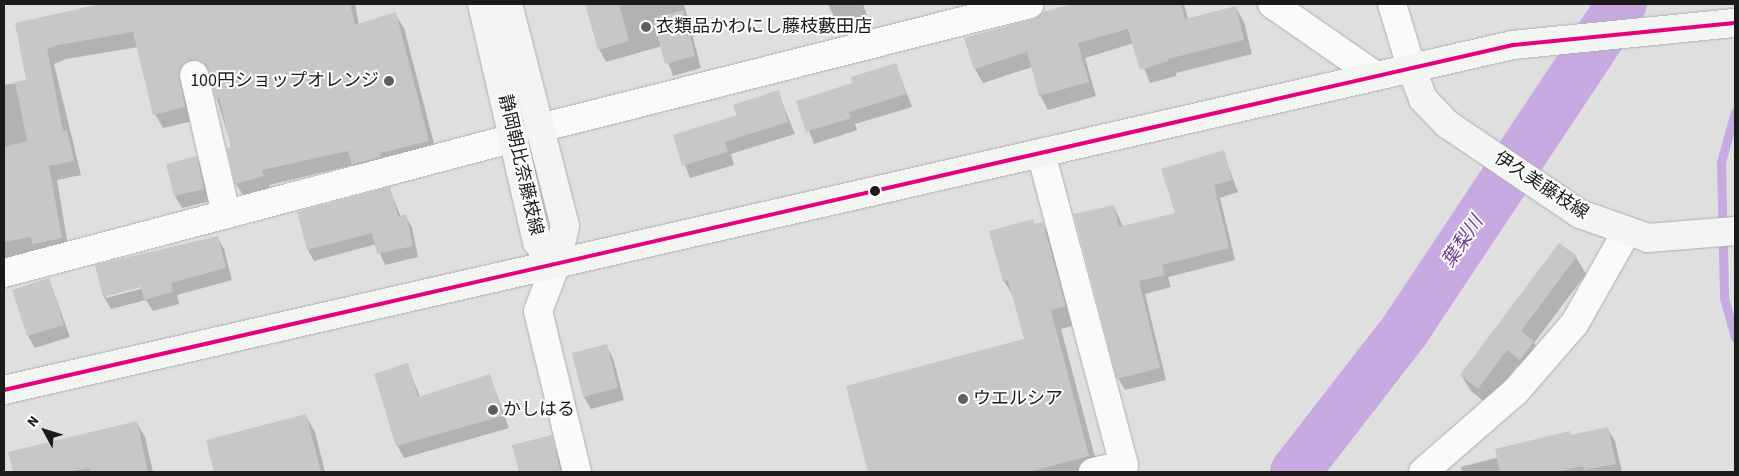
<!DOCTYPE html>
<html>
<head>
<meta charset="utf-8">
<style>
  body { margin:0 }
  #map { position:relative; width:1739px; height:476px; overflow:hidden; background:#dedfde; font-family:"Source Sans 3","Noto Sans JP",sans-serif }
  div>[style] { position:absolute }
  .shadow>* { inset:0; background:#0003 }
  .stream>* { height:9px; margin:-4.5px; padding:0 4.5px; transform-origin:4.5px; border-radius:4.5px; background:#c8aae2 }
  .river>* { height:50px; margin:-25px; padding:0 25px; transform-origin:25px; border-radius:25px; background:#c8aae2 }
  .building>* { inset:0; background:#c6c7c6 }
  .roads { filter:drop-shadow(0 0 1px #aeafae) drop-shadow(0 0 1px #aeafae) }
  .street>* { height:28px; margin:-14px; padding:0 14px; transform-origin:14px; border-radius:14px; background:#fafafa }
  .secondary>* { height:28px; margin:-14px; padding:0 14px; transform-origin:14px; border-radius:14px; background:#f2f5f2 }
  .bus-1>* { height:4px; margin:-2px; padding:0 2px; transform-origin:2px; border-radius:2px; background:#e5007d }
  .dots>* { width:14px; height:14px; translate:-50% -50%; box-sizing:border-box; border:2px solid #fff; border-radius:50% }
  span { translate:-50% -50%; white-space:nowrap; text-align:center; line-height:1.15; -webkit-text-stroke:4px #fff; paint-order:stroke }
  .poi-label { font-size:18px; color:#1a1b19 }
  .left { translate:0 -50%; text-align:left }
  .right { translate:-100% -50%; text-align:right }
  .street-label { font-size:18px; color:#1a1b19 }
  .water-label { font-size:19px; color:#6e3997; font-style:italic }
  .frame { position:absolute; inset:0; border:5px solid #1a1b19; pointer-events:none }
  .north { position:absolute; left:20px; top:406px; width:50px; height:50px; -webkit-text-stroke:4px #fff; paint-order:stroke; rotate:309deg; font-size:14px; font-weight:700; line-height:20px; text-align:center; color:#1a1b19 }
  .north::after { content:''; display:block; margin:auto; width:18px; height:22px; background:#1a1b19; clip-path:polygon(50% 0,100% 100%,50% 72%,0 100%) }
</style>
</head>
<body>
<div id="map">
  <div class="shadow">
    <i style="clip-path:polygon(110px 4px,355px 4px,359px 25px,395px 14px,404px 28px,437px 155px,361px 179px,353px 165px,269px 185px,271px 191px,245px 198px,236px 184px,232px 148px,210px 77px,200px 74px,193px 121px,163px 128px,155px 114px,138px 47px,66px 59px,54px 64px,81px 175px,57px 180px,69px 252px,38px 251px,4px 258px,4px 85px,28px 81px,16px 24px)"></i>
    <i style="clip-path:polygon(586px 4px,684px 4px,701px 68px,673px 76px,662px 46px,606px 62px,599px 49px)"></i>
    <i style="clip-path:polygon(828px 4px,863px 4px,867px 16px,838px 25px)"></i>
    <i style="clip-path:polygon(1077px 4px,1184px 4px,1188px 19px,1236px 8px,1244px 22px,1252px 54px,1176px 73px,1176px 76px,1150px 83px,1134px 43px,1085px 58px,1096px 96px,1048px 110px,1040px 95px,1032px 67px,983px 83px,975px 69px,1043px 13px)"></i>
    <i style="clip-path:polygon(896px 65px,912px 107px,855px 124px,857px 130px,814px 144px,798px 102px,854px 84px)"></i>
    <i style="clip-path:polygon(778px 92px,795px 134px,731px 154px,734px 165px,690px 178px,674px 136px,738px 116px)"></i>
    <i style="clip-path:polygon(1223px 152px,1238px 192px,1220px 198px,1235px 260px,1168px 277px,1171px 287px,1145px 294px,1166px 380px,1125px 390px,1118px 378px,1114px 206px,1123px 227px,1176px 214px)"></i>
    <i style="clip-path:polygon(196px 157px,203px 169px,210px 201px,182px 208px,175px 196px,168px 165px)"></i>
    <i style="clip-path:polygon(389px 188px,401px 217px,405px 216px,412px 227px,418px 257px,385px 265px,376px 244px,314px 261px,308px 250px)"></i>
    <i style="clip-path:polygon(1032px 221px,1035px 225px,1042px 223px,1054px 242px,1076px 325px,1061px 329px,1099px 472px,869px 472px,847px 387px,1025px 340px,1014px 298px,1004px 281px)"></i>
    <i style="clip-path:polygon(evenodd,217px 237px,224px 249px,232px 280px,177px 295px,179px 304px,153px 311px,146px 300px,111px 309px,104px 297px,96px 266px,217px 237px,147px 284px,148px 287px,106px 298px,106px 295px,147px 284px)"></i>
    <i style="clip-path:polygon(1560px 245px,1576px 257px,1586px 274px,1534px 343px,1543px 358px,1530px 376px,1517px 366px,1488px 405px,1471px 391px,1461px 375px)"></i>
    <i style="clip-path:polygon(49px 279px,70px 337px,35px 348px,28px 336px)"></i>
    <i style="clip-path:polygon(606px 345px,613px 358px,624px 400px,591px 409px,584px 397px)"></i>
    <i style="clip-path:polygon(407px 364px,420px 397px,490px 376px,509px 428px,404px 458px,397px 445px)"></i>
    <i style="clip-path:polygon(306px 416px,315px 432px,325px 472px,216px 472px,208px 441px)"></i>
    <i style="clip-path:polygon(136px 422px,145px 437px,153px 472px,14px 472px,10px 453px)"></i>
    <i style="clip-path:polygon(1608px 429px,1615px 441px,1622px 472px,1462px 472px,1461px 467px)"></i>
    <i style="clip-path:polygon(551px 437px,564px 472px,520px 472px,514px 446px)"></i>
  </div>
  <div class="stream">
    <i style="left:1735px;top:112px;width:52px;rotate:105.6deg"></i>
    <i style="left:1721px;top:162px;width:136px;rotate:88.7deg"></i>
    <i style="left:1724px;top:298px;width:41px;rotate:74.2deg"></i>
  </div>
  <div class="river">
    <i style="left:1295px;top:472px;width:180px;rotate:-52.2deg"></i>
    <i style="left:1405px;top:330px;width:392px;rotate:-56.4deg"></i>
  </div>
  <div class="building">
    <i style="clip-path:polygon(101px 4px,350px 4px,355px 25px,396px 12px,429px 141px,380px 153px,381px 157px,352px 165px,348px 151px,262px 170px,264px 176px,235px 184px,227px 148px,231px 147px,219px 98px,216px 99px,205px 64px,191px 60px,179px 70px,185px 107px,153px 115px,133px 32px,58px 45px,47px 49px,63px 131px,67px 130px,74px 161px,49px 166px,62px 238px,32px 244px,31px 237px,4px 242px,4px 147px,27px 141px,15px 82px,26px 80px,15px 23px)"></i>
    <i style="clip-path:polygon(585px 4px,619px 4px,629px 41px,598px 50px)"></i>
    <i style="clip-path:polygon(1072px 4px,1181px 4px,1185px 19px,1236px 6px,1244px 40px,1168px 59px,1169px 61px,1140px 70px,1128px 29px,1078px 43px,1089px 82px,1039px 96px,1027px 52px,974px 69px,964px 38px,1034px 19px,1043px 12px)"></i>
    <i style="clip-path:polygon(683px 10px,695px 56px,665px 64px,653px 18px)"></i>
    <i style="clip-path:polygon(896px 63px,906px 94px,849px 112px,851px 118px,806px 132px,796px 101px,852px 83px,851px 77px)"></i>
    <i style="clip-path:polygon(779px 90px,788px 122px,725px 142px,728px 152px,682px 166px,673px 135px,737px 115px,733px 105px)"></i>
    <i style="clip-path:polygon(1224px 150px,1232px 180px,1214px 185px,1229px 248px,1162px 265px,1165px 275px,1139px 281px,1160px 368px,1117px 379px,1074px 214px,1114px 205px,1119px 227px,1175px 213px,1161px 169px)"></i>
    <i style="clip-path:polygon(197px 156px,204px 189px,174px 196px,166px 164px)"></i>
    <i style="clip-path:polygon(390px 187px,398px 216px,406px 214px,413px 246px,377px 254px,372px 233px,307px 250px,297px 212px)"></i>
    <i style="clip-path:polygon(1033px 219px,1034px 224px,1043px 222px,1066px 306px,1051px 310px,1089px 456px,1029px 472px,868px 472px,846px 386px,1024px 339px,1008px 280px,1003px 282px,989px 231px)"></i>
    <i style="clip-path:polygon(218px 236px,226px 268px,171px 283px,173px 292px,144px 300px,141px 287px,103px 297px,95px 265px)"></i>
    <i style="clip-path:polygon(1559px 243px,1577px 256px,1521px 331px,1534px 341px,1520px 360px,1507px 350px,1478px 389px,1460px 375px)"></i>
    <i style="clip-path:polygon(49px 278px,64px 325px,27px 336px,12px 290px)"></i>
    <i style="clip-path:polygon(607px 344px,618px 388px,583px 397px,572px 353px)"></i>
    <i style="clip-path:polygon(408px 363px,418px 397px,490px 374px,503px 416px,396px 446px,374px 374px)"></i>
    <i style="clip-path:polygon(306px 414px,321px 472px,214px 472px,206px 440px)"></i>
    <i style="clip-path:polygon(137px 421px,148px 472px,90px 472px,89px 468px,68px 472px,13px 472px,8px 452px)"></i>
    <i style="clip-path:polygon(1608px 427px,1616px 464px,1584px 470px,1583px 466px,1557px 472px,1500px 472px,1495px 449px,1570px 431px,1571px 435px)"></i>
    <i style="clip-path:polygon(552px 435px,561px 472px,519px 472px,512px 445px)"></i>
  </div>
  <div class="roads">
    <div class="street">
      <i style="left:1272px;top:4px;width:126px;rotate:34.7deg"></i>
      <i style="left:1392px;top:4px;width:69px;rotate:73.1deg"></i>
      <i style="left:194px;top:75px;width:143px;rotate:77deg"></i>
      <i style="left:540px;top:128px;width:505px;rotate:-14.2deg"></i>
      <i style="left:1041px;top:153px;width:323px;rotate:75.1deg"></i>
      <i style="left:1124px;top:465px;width:32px;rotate:167deg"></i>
      <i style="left:556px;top:264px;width:50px;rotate:111deg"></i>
      <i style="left:538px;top:311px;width:166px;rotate:76.4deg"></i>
      <i style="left:4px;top:273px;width:528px;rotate:-14.83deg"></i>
      <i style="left:1423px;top:472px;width:123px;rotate:-41.1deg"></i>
      <i style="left:1516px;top:391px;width:90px;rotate:-49.1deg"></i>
      <i style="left:1575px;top:323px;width:103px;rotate:-60.5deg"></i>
    </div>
    <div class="secondary">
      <i style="left:482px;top:4px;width:244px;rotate:77deg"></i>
      <i style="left:537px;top:242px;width:29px;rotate:49deg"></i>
      <i style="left:508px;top:4px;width:229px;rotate:75.6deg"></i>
      <i style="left:565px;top:226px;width:39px;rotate:103deg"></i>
      <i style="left:1412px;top:70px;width:31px;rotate:69deg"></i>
      <i style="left:1423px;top:99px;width:35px;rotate:46deg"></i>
      <i style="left:1447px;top:124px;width:161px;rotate:34.1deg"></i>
      <i style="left:1580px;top:214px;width:72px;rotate:19.4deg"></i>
      <i style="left:1648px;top:238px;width:87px;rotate:-4.6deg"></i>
      <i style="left:4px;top:390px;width:1548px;rotate:-12.88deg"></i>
      <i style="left:1513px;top:45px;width:223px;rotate:-5.7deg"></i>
    </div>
  </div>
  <div class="bus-1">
    <i style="left:4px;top:390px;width:1548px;rotate:-12.88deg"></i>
    <i style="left:1513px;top:45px;width:223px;rotate:-5.7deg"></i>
  </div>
  <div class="dots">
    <i style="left:646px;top:27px;background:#5f605e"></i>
    <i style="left:389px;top:81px;background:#5f605e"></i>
    <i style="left:875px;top:191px;background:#1a1b19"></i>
    <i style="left:963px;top:399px;background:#5f605e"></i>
    <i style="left:493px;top:410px;background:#5f605e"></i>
  </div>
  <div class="poi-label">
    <span class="left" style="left:656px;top:27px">衣類品かわにし藤枝藪田店</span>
    <span class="right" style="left:379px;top:81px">100円ショップオレンジ</span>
    <span class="left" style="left:973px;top:399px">ウエルシア</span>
    <span class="left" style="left:503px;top:410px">かしはる</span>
  </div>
  <div class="street-label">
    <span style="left:520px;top:165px;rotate:77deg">静岡朝比奈藤枝線</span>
    <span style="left:1541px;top:186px;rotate:33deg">伊久美藤枝線</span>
  </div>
  <div class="water-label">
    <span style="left:1463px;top:242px;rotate:-56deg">葉梨川</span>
  </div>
  <div class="frame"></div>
  <div class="north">N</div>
</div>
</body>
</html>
